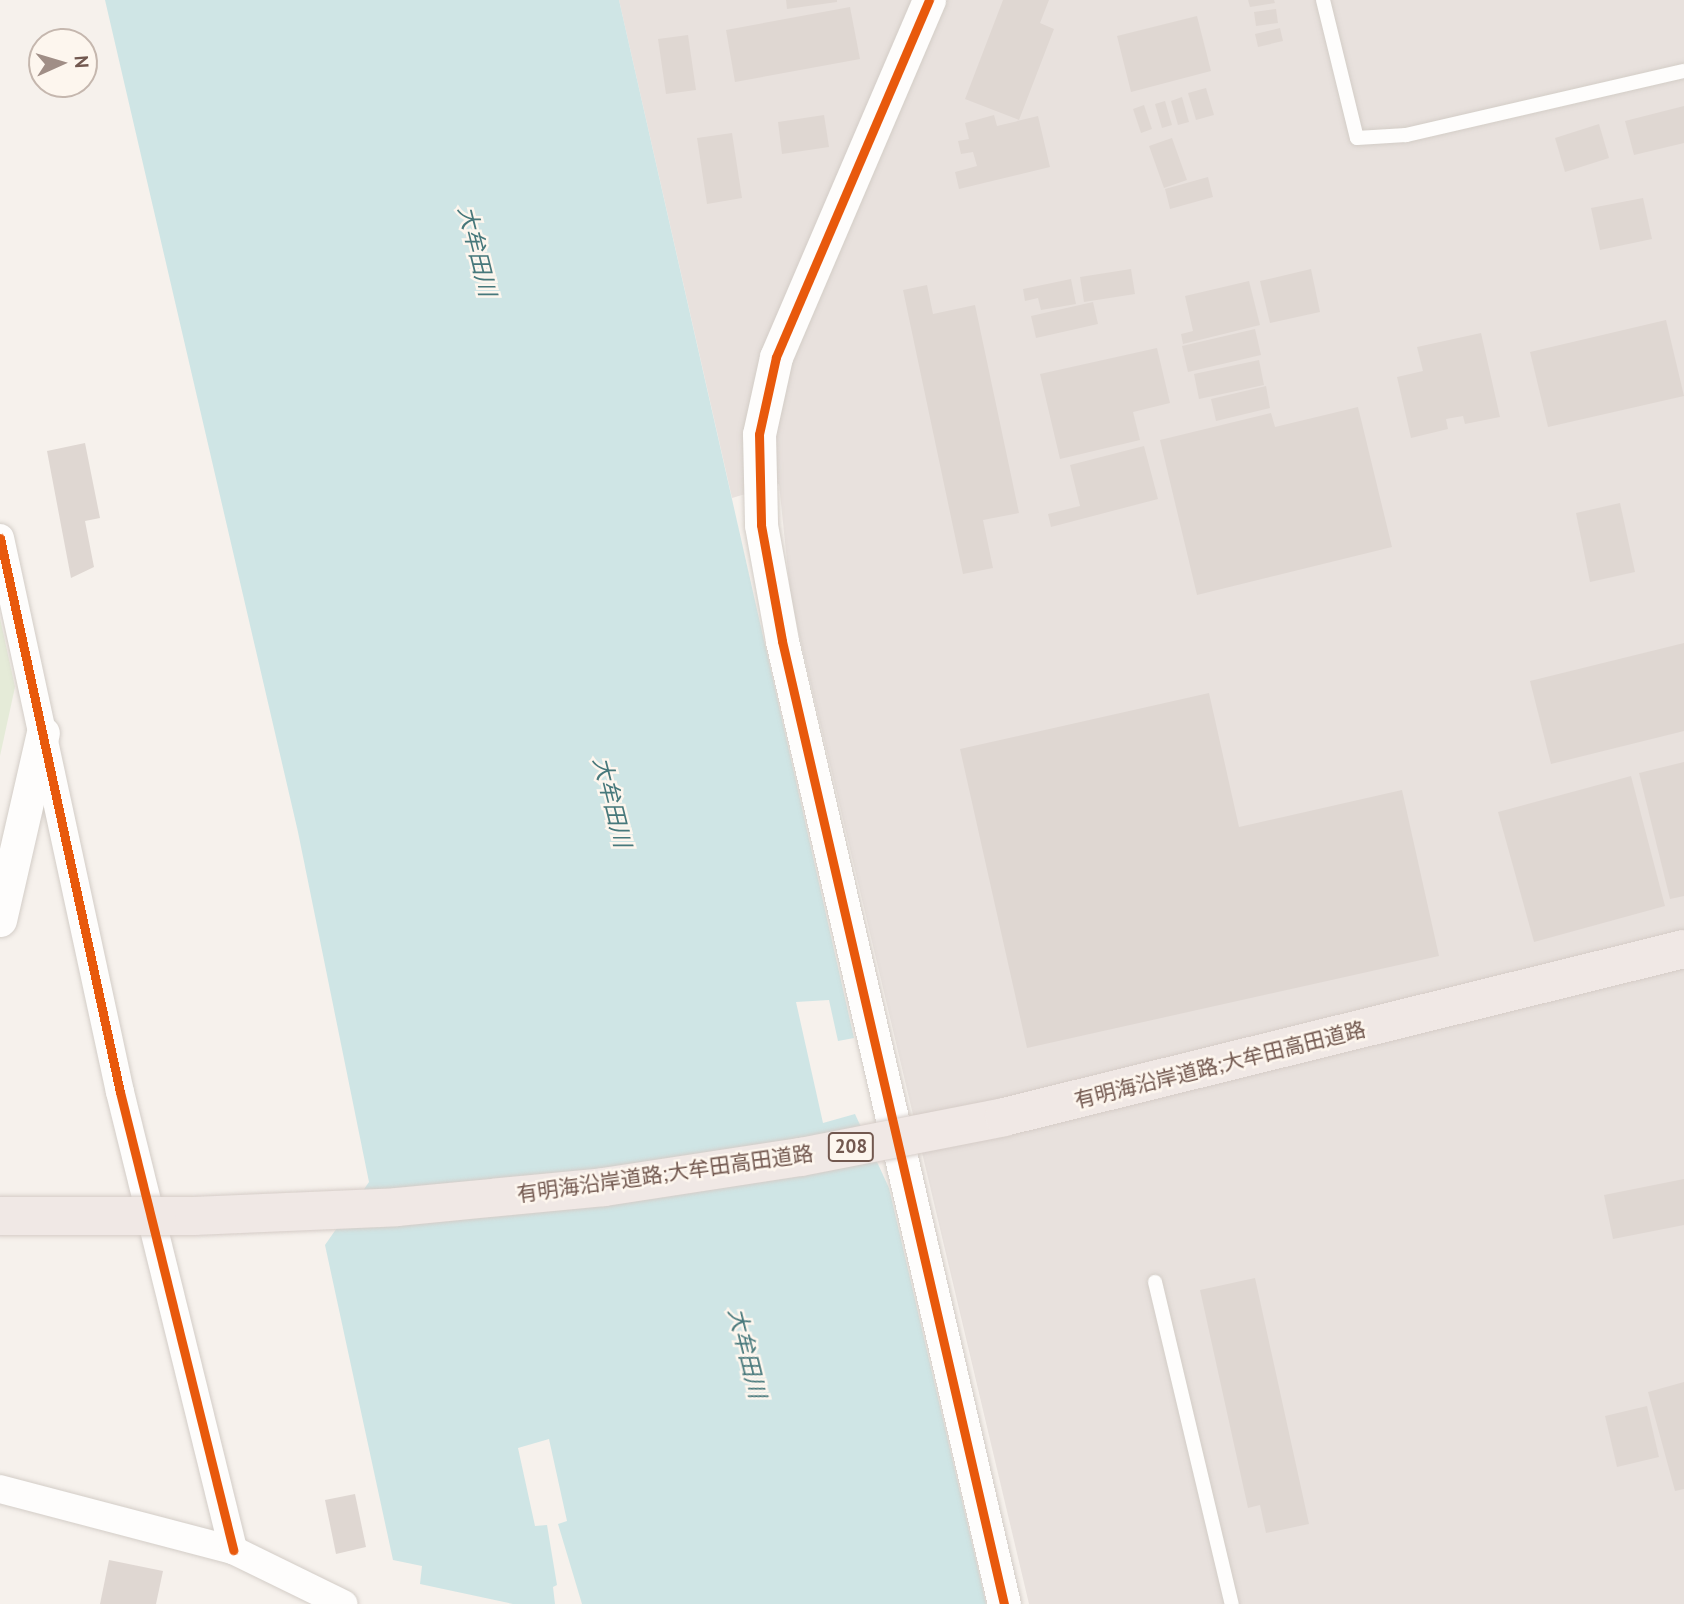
<!DOCTYPE html>
<html>
<head>
<meta charset="utf-8">
<style>
  body { margin:0 }
  #map { position:relative; width:1684px; height:1604px; overflow:hidden; background:#f6f1ec; font-family:"PT Sans","Noto Sans JP",sans-serif }
  div>[style] { position:absolute }
  .industrial>* { inset:0; background:#e8e1dd }
  .green>* { inset:0; background:#e5ebd8 }
  .water>* { inset:0; background:#cfe5e5 }
  .building>* { inset:0; background:#dfd7d2 }
  .roads { filter:drop-shadow(0 0 2px #d3cdc7) drop-shadow(0 0 2px #d3cdc7) }
  .service>* { height:14px; margin:-7px; padding:0 7px; transform-origin:7px; border-radius:7px; background:#fefdfc }
  .minor>* { height:28px; margin:-14px; padding:0 14px; transform-origin:14px; border-radius:14px; background:#fefdfc }
  .tertiary>* { height:33px; margin:-16.5px; padding:0 16.5px; transform-origin:16.5px; border-radius:16.5px; background:#fefdfc }
  .bridges { filter:drop-shadow(0 0 2px #d5ccc7) drop-shadow(0 0 2px #d5ccc7) }
  .motorway-bridge>* { height:38px; margin:-19px; padding:0 19px; transform-origin:19px; border-radius:19px; background:#f0e8e5 }
  .cycleway>* { height:9px; margin:-4.5px; padding:0 4.5px; transform-origin:4.5px; border-radius:4.5px; background:#e8590c }
  span { translate:-50% -50%; white-space:nowrap; text-align:center; line-height:1.15; -webkit-text-stroke:5px #fdf6ee; paint-order:stroke }
  .shield-label span { padding:2px 5px; background:#fdf6ee; border:2px solid; border-radius:5px; -webkit-text-stroke-width:0 }
  .shield-label { font-size:19px; color:#72584f; font-weight:700 }
  .street-label { font-size:21px; color:#72584f }
  .water-label { font-size:23px; color:#47787b; font-style:italic }
  .north { position:absolute; left:28px; top:28px; width:70px; height:70px; box-sizing:border-box; background:#fdf6ee; border:2px solid #c5b7ae; border-radius:50%; rotate:86deg; font-size:19px; font-weight:700; line-height:28px; text-align:center; color:#72584f }
  .north::after { content:''; display:block; margin:auto; width:24px; height:32px; background:#a08e86; clip-path:polygon(50% 0,100% 100%,50% 72%,0 100%) }
</style>
</head>
<body>
<div id="map">
  <div class="industrial">
    <i style="clip-path:polygon(619px 0,1684px 0,1684px 1604px,1029px 1604px,791px 600px,779px 484px,732px 498px)"></i>
  </div>
  <div class="green">
    <i style="clip-path:polygon(0 618px,15px 687px,0 756px)"></i>
  </div>
  <div class="water">
    <i style="clip-path:polygon(105px 0,619px 0,854px 1038px,838px 1041px,829px 1000px,796px 1002px,823px 1123px,855px 1114px,889px 1188px,986px 1604px,582px 1604px,558px 1524px,567px 1521px,549px 1439px,518px 1448px,535px 1526px,547px 1525px,557px 1585px,553px 1587px,555px 1604px,513px 1604px,420px 1584px,422px 1566px,393px 1560px,325px 1245px,369px 1182px,298px 832px)"></i>
  </div>
  <div class="building">
    <i style="clip-path:polygon(786px 0,837px 0,837px 2px,787px 9px)"></i>
    <i style="clip-path:polygon(1003px 0,1049px 0,1040px 23px,1054px 29px,1019px 120px,965px 99px)"></i>
    <i style="clip-path:polygon(1248px 0,1274px 0,1275px 3px,1250px 7px)"></i>
    <i style="clip-path:polygon(850px 7px,860px 59px,735px 82px,726px 30px)"></i>
    <i style="clip-path:polygon(1276px 9px,1278px 23px,1256px 26px,1254px 12px)"></i>
    <i style="clip-path:polygon(1197px 16px,1211px 71px,1131px 92px,1117px 36px)"></i>
    <i style="clip-path:polygon(1280px 28px,1283px 41px,1258px 47px,1255px 34px)"></i>
    <i style="clip-path:polygon(688px 35px,696px 90px,666px 94px,658px 39px)"></i>
    <i style="clip-path:polygon(1206px 88px,1214px 115px,1196px 120px,1188px 93px)"></i>
    <i style="clip-path:polygon(1182px 97px,1189px 122px,1178px 125px,1171px 101px)"></i>
    <i style="clip-path:polygon(1165px 101px,1172px 125px,1162px 128px,1155px 104px)"></i>
    <i style="clip-path:polygon(1144px 105px,1152px 129px,1141px 133px,1133px 109px)"></i>
    <i style="clip-path:polygon(1684px 106px,1684px 143px,1634px 155px,1625px 121px)"></i>
    <i style="clip-path:polygon(824px 115px,829px 147px,782px 154px,778px 122px)"></i>
    <i style="clip-path:polygon(994px 115px,997px 126px,1038px 116px,1050px 167px,959px 189px,955px 172px,977px 166px,973px 152px,961px 154px,958px 141px,969px 139px,965px 123px)"></i>
    <i style="clip-path:polygon(1599px 124px,1609px 158px,1565px 172px,1555px 138px)"></i>
    <i style="clip-path:polygon(732px 133px,742px 198px,707px 204px,697px 138px)"></i>
    <i style="clip-path:polygon(1172px 138px,1187px 180px,1164px 188px,1149px 146px)"></i>
    <i style="clip-path:polygon(1208px 177px,1213px 197px,1170px 209px,1165px 189px)"></i>
    <i style="clip-path:polygon(1643px 198px,1652px 239px,1600px 250px,1591px 208px)"></i>
    <i style="clip-path:polygon(1131px 269px,1135px 294px,1084px 302px,1080px 277px)"></i>
    <i style="clip-path:polygon(1311px 269px,1320px 312px,1270px 323px,1260px 281px)"></i>
    <i style="clip-path:polygon(1071px 279px,1076px 304px,1041px 310px,1038px 298px,1025px 301px,1023px 289px)"></i>
    <i style="clip-path:polygon(1249px 281px,1260px 325px,1183px 344px,1181px 334px,1193px 331px,1185px 296px)"></i>
    <i style="clip-path:polygon(927px 285px,933px 314px,975px 305px,1019px 513px,983px 520px,993px 568px,963px 574px,903px 290px)"></i>
    <i style="clip-path:polygon(1093px 302px,1098px 324px,1036px 338px,1031px 316px)"></i>
    <i style="clip-path:polygon(1666px 320px,1684px 396px,1548px 427px,1530px 352px)"></i>
    <i style="clip-path:polygon(1255px 329px,1261px 355px,1188px 372px,1182px 346px)"></i>
    <i style="clip-path:polygon(1481px 333px,1500px 417px,1465px 424px,1463px 416px,1446px 419px,1448px 429px,1411px 438px,1397px 377px,1423px 371px,1417px 347px)"></i>
    <i style="clip-path:polygon(1157px 348px,1170px 403px,1133px 412px,1140px 440px,1060px 459px,1040px 374px)"></i>
    <i style="clip-path:polygon(1259px 360px,1264px 385px,1199px 399px,1194px 374px)"></i>
    <i style="clip-path:polygon(1266px 386px,1270px 408px,1216px 421px,1211px 399px)"></i>
    <i style="clip-path:polygon(1358px 407px,1392px 547px,1197px 595px,1160px 440px,1271px 413px,1275px 427px)"></i>
    <i style="clip-path:polygon(85px 443px,100px 518px,85px 521px,94px 567px,71px 578px,47px 451px)"></i>
    <i style="clip-path:polygon(1144px 446px,1158px 499px,1051px 527px,1048px 514px,1080px 506px,1070px 465px)"></i>
    <i style="clip-path:polygon(1620px 503px,1635px 572px,1590px 582px,1576px 513px)"></i>
    <i style="clip-path:polygon(1684px 643px,1684px 731px,1551px 764px,1530px 681px)"></i>
    <i style="clip-path:polygon(1209px 693px,1239px 827px,1402px 790px,1439px 956px,1027px 1048px,960px 749px)"></i>
    <i style="clip-path:polygon(1684px 762px,1684px 896px,1670px 899px,1639px 773px)"></i>
    <i style="clip-path:polygon(1631px 776px,1665px 906px,1534px 942px,1498px 812px)"></i>
    <i style="clip-path:polygon(1684px 1179px,1684px 1225px,1613px 1239px,1604px 1195px)"></i>
    <i style="clip-path:polygon(1255px 1278px,1309px 1524px,1266px 1533px,1260px 1505px,1248px 1508px,1200px 1290px)"></i>
    <i style="clip-path:polygon(1684px 1382px,1684px 1489px,1675px 1491px,1648px 1392px)"></i>
    <i style="clip-path:polygon(1647px 1406px,1659px 1457px,1617px 1467px,1605px 1416px)"></i>
    <i style="clip-path:polygon(355px 1494px,366px 1547px,336px 1554px,325px 1500px)"></i>
    <i style="clip-path:polygon(109px 1560px,163px 1571px,156px 1604px,100px 1604px)"></i>
  </div>
  <div class="roads">
    <div class="service">
      <i style="left:1323px;top:0;width:142px;rotate:76.2deg"></i>
      <i style="left:1357px;top:138px;width:49px;rotate:-3.5deg"></i>
      <i style="left:1406px;top:135px;width:285px;rotate:-13deg"></i>
      <i style="left:1155px;top:1282px;width:331px;rotate:76.6deg"></i>
    </div>
    <div class="minor">
      <i style="left:0;top:538px;width:567px;rotate:77.78deg"></i>
      <i style="left:120px;top:1092px;width:472px;rotate:76.1deg"></i>
      <i style="left:0;top:1489px;width:241px;rotate:14.7deg"></i>
      <i style="left:233px;top:1550px;width:123px;rotate:26.1deg"></i>
    </div>
    <div class="tertiary">
      <i style="left:929px;top:0;width:388px;rotate:113.2deg"></i>
      <i style="left:776px;top:357px;width:79px;rotate:102.4deg"></i>
      <i style="left:759px;top:434px;width:91px;rotate:88.7deg"></i>
      <i style="left:761px;top:525px;width:118px;rotate:79.7deg"></i>
      <i style="left:782px;top:641px;width:988px;rotate:77.02deg"></i>
      <i style="left:0;top:920px;width:192px;rotate:-77.1deg"></i>
    </div>
  </div>
  <div class="bridges">
    <div class="motorway-bridge">
      <i style="left:0;top:1216px;width:194px"></i>
      <i style="left:194px;top:1216px;width:203px;rotate:-2.5deg"></i>
      <i style="left:397px;top:1207px;width:208px;rotate:-5.5deg"></i>
      <i style="left:604px;top:1187px;width:199px;rotate:-8.7deg"></i>
      <i style="left:801px;top:1157px;width:207px;rotate:-11.1deg"></i>
      <i style="left:1004px;top:1117px;width:700px;rotate:-13.88deg"></i>
    </div>
  </div>
  <div class="cycleway">
    <i style="left:929px;top:0;width:388px;rotate:113.2deg"></i>
    <i style="left:776px;top:357px;width:79px;rotate:102.4deg"></i>
    <i style="left:759px;top:434px;width:91px;rotate:88.7deg"></i>
    <i style="left:761px;top:525px;width:118px;rotate:79.7deg"></i>
    <i style="left:782px;top:641px;width:988px;rotate:77.02deg"></i>
    <i style="left:0;top:538px;width:567px;rotate:77.78deg"></i>
    <i style="left:120px;top:1092px;width:472px;rotate:76.1deg"></i>
  </div>
  <div class="shield-label">
    <span style="left:851px;top:1147px">208</span>
  </div>
  <div class="street-label">
    <span style="left:1220px;top:1065px;rotate:-14deg">有明海沿岸道路;大牟田高田道路</span>
    <span style="left:665px;top:1174px;rotate:-8deg">有明海沿岸道路;大牟田高田道路</span>
  </div>
  <div class="water-label">
    <span style="left:477px;top:251px;rotate:76deg">大牟田川</span>
    <span style="left:612px;top:802px;rotate:76deg">大牟田川</span>
    <span style="left:747px;top:1353px;rotate:76deg">大牟田川</span>
  </div>
  <div class="north">N</div>
</div>
</body>
</html>
